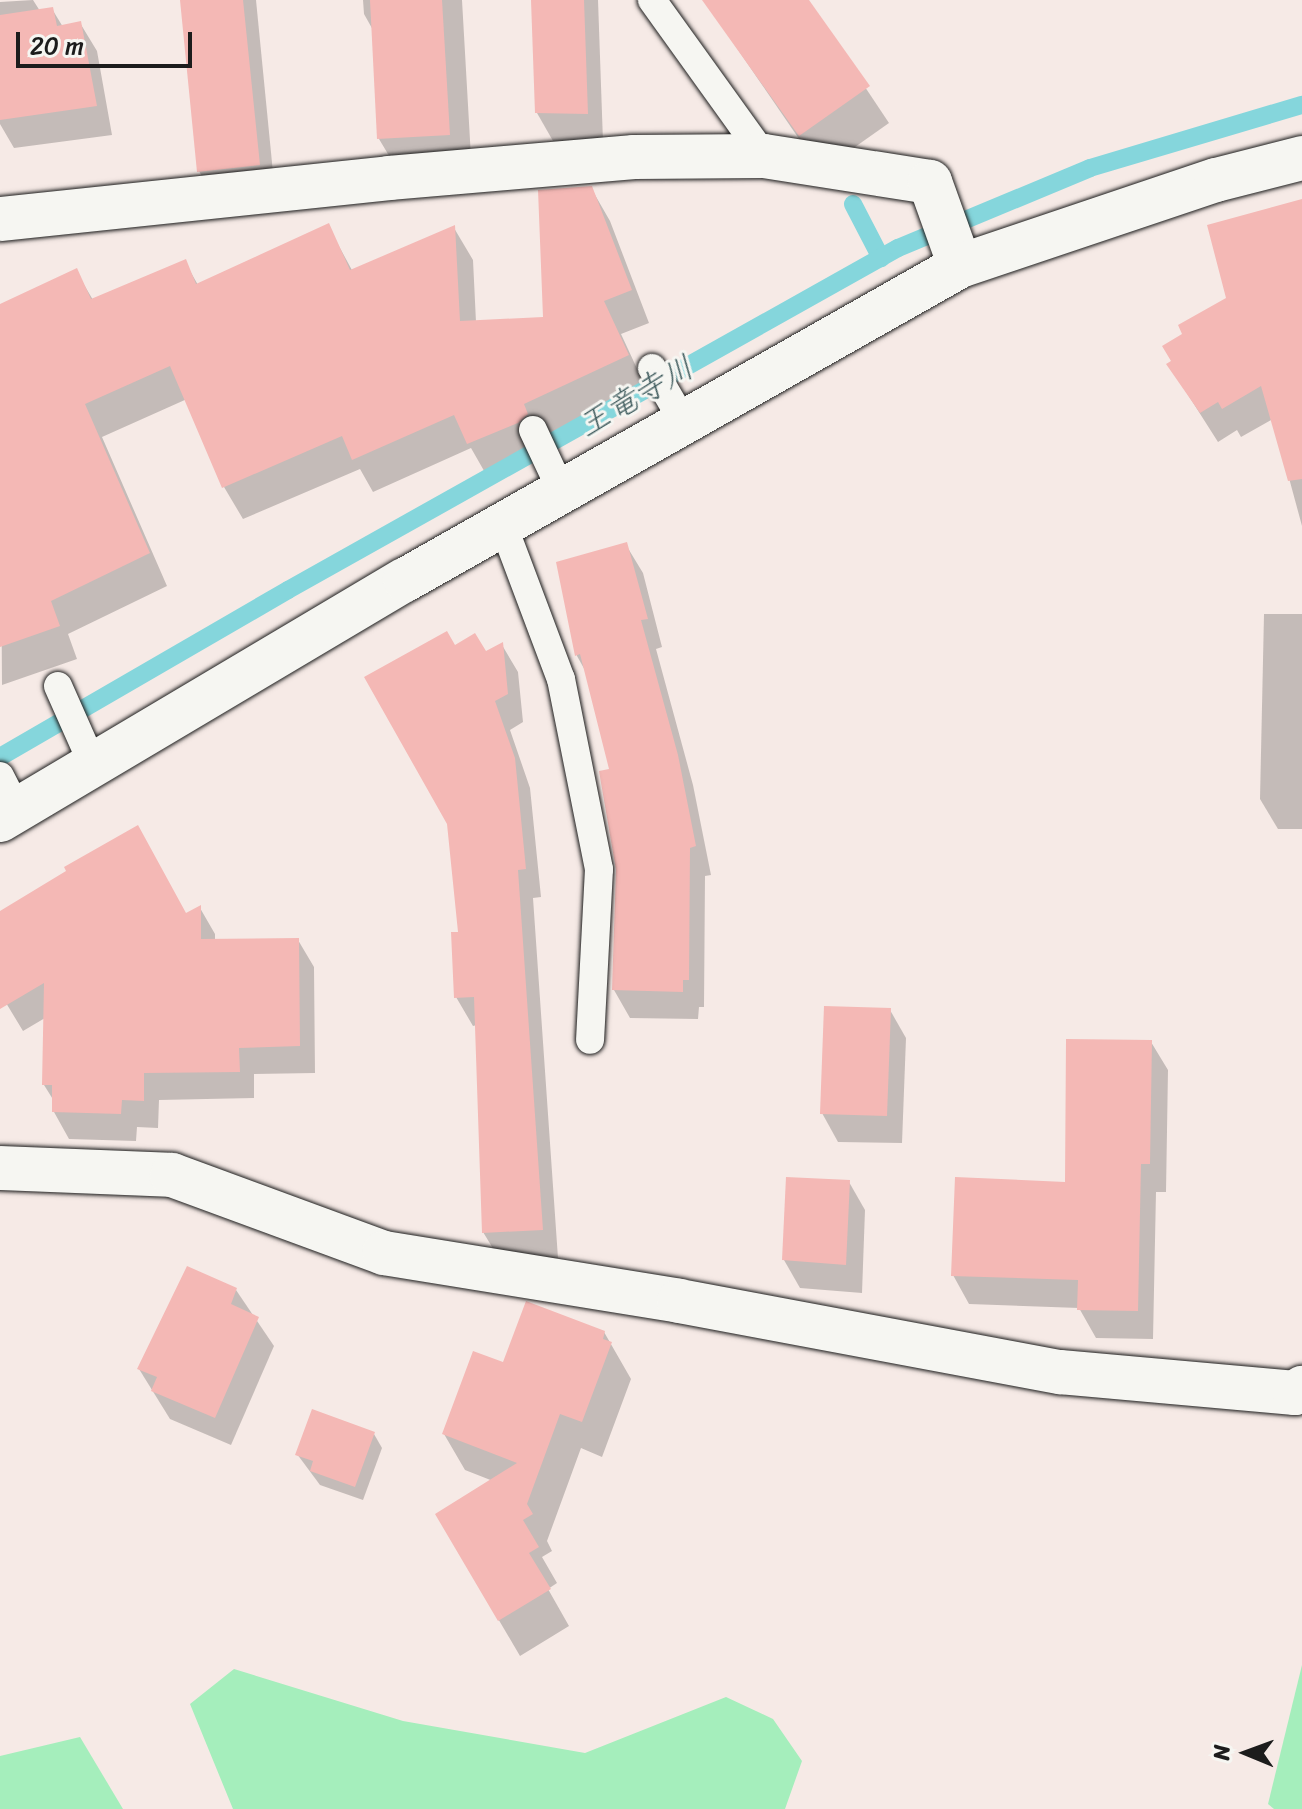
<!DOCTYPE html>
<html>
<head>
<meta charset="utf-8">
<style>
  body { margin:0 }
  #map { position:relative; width:1302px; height:1809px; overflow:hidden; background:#f6eae6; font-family:Sriracha,"Klee One",sans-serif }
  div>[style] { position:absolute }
  .green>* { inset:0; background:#a5eebc }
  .shadow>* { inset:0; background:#0003 }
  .stream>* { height:18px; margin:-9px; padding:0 9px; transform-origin:9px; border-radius:9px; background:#85d6dc }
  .building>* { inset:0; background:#f4b8b5 }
  .roads { filter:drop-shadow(0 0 2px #1c1c1c) drop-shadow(0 0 2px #1c1c1c) }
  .lane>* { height:28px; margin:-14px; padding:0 14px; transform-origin:14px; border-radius:14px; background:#f6f6f2 }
  .street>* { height:44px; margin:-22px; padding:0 22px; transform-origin:22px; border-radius:22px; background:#f6f6f2 }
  span { translate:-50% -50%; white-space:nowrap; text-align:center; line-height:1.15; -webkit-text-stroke:6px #f6f6f2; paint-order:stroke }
  .water-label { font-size:32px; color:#415d5f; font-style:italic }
  .north { position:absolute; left:1206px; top:1713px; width:80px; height:80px; -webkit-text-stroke:6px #f6f6f2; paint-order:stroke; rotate:271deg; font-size:22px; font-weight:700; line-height:32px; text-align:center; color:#1c1c1c }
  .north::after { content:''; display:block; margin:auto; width:28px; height:36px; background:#1c1c1c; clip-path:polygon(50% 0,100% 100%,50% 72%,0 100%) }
  .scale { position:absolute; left:16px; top:32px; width:176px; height:36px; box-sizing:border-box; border:4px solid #1c1c1c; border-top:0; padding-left:10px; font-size:24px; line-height:28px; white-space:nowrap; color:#1c1c1c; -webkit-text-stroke:6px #f6f6f2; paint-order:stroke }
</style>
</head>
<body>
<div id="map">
  <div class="green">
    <i style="clip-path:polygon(1302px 1665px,1302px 1809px,1274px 1809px,1268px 1804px)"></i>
    <i style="clip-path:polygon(234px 1669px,403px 1721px,585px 1753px,726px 1697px,773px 1719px,802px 1761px,785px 1809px,233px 1809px,190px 1704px)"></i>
    <i style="clip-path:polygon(80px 1737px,123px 1809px,0 1809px,0 1756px)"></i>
  </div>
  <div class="shadow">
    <i style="clip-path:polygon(33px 0,40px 11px,52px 9px,63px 27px,80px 23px,97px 51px,112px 135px,14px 148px,0 124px,0 2px)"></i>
    <i style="clip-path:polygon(182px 0,256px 0,275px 193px,215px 200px,199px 171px)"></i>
    <i style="clip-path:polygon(363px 0,462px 0,472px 175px,403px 179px,379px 139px,373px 30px,364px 14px)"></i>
    <i style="clip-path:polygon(533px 0,598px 0,603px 142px,553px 141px,537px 113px)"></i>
    <i style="clip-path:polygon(704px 0,807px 0,889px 123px,821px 171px)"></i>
    <i style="clip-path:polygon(591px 188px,610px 221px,649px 323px,621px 334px,646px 388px,541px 437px,537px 455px,487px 476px,471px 448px,373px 492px,360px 469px,243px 519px,224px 487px,187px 399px,102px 437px,167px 586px,68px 634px,77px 659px,2px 685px,0 385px,76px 271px,93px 300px,185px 262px,198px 285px,328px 226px,353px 272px,454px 228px,473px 260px,476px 322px,545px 319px)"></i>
    <i style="clip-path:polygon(1302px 202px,1302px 526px,1273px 419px,1241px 437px,1237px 430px,1218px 442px,1169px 365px,1185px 335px,1229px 299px)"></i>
    <i style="clip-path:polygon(626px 545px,643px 573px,662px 647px,656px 649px,693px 785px,711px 875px,705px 876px,704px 1007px,699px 1007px,698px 1019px,630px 1018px,614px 990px,618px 869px,612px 771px,586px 672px,577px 656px,558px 563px)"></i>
    <i style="clip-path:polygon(1264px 614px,1302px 614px,1302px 829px,1278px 829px,1260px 799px)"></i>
    <i style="clip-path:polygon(502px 645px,518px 672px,523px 722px,510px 730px,530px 788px,541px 897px,533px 898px,558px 1258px,500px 1260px,483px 1232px,477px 1025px,473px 1026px,456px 997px,460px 934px,454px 647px,485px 654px)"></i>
    <i style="clip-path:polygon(200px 908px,215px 934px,215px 941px,298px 940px,314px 967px,315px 1073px,254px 1074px,254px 1098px,159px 1100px,158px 1128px,137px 1127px,136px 1141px,69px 1139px,54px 1112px,54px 1101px,44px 1085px,45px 1018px,23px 1031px,0 993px,0 914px,186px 916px)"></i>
    <i style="clip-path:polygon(890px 1010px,906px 1038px,902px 1143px,838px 1142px,822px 1113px)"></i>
    <i style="clip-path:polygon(1151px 1042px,1168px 1070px,1166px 1192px,1156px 1192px,1153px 1339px,1096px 1338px,1079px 1308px,969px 1304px,953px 1275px,1067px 1184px)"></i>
    <i style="clip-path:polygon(849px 1182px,865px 1210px,862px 1293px,800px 1288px,784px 1260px)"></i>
    <i style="clip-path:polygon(236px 1290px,274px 1346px,231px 1445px,170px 1419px,139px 1369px)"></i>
    <i style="clip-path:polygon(604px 1332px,631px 1379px,602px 1457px,581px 1448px,547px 1541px,552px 1551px,542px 1557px,557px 1583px,548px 1589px,569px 1626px,520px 1656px,437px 1515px,493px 1481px,465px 1470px,444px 1434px,504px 1365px)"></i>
    <i style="clip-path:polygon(374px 1434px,382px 1448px,363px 1500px,320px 1485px,297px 1454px)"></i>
  </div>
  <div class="stream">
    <i style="left:853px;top:204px;width:61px;rotate:62.6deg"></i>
    <i style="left:0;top:757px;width:333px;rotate:-30.1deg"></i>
    <i style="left:288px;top:590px;width:699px;rotate:-29.28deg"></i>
    <i style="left:898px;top:248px;width:208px;rotate:-22.6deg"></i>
    <i style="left:1090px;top:168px;width:221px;rotate:-16.6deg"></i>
  </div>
  <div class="building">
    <i style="clip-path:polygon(180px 0,243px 0,260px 165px,197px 172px)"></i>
    <i style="clip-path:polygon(370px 0,442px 0,450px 135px,377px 139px)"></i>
    <i style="clip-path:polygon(531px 0,584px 0,588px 114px,535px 113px)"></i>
    <i style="clip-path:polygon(702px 0,809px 0,870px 86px,799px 136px)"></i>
    <i style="clip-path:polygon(53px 7px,57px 26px,81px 21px,97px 106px,0 120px,0 15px)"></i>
    <i style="clip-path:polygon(592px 186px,632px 290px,604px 301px,629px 355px,524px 404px,528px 414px,518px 423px,467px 444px,454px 415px,352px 460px,342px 436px,222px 488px,170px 366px,85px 404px,150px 553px,51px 601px,60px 626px,0 647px,0 304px,77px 268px,91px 299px,186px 259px,196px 284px,329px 223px,350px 270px,455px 225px,460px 321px,543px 317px,538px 190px)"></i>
    <i style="clip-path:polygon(1302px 199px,1302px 479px,1288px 481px,1261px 386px,1222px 409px,1218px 402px,1200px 413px,1166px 364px,1171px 361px,1162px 346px,1182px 334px,1178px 325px,1226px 298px,1207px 225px)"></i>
    <i style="clip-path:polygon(627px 542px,648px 619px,641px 620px,678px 755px,696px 846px,690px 848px,689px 980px,683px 980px,683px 992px,612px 990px,616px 870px,599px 771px,609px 769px,580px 654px,575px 656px,556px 562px)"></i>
    <i style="clip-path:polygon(447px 631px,455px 645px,475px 633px,486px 651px,503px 642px,508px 694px,495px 701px,515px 758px,526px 869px,518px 870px,543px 1230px,482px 1233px,474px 997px,454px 998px,451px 932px,458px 932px,447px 824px,364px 677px)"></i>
    <i style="clip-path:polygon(138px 825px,186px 913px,201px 905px,201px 939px,299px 938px,300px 1046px,239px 1048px,240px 1072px,144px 1073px,144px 1101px,122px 1100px,121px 1114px,52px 1112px,52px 1085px,42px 1085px,44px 983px,0 1009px,0 911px,66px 871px,64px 867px)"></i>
    <i style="clip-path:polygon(824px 1006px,891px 1008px,887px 1116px,820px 1114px)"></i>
    <i style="clip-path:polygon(1066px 1039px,1152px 1040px,1150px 1164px,1141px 1164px,1138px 1311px,1077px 1310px,1078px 1280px,951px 1276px,955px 1177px,1065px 1182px)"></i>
    <i style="clip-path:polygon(786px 1177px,850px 1180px,846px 1265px,782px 1260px)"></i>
    <i style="clip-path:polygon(187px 1266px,237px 1288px,231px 1304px,259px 1317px,215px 1418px,151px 1391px,157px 1377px,137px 1369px)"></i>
    <i style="clip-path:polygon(526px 1301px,605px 1331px,603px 1339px,612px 1342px,582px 1422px,560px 1414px,527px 1504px,533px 1514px,523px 1520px,539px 1547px,529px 1553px,551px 1589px,498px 1621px,435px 1514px,517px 1463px,442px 1434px,473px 1351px,503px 1362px)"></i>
    <i style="clip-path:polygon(312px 1409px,375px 1432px,355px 1487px,310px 1471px,313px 1461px,295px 1455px)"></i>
  </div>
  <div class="roads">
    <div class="lane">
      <i style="left:652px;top:0;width:192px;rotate:54.3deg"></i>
      <i style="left:652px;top:368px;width:64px;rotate:59.8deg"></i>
      <i style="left:533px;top:430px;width:68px;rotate:64.9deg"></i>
      <i style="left:503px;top:525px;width:165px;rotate:69.4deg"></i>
      <i style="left:561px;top:679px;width:194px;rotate:78.7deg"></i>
      <i style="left:599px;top:869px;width:171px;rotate:93deg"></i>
      <i style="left:58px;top:686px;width:86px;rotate:66.1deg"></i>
      <i style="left:0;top:776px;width:38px;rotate:63deg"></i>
    </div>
    <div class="street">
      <i style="left:0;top:219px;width:391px;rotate:-6deg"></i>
      <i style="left:389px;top:178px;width:246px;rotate:-4.9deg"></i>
      <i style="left:634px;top:157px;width:130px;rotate:-0.4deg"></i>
      <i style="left:764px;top:156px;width:168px;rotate:8.9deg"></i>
      <i style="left:930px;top:182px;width:89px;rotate:70.3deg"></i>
      <i style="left:0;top:820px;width:471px;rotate:-30.7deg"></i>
      <i style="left:405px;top:580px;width:638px;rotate:-29.5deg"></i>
      <i style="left:960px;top:266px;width:270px;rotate:-18.6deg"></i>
      <i style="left:1216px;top:180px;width:89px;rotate:-14.3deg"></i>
      <i style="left:0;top:1168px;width:172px;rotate:2.3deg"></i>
      <i style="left:172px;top:1175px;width:226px;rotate:20.2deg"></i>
      <i style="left:384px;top:1253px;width:299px;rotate:9.2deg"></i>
      <i style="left:679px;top:1301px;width:388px;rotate:10.6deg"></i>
      <i style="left:1060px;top:1372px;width:236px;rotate:5.1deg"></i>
      <i style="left:1295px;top:1393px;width:9px;rotate:-36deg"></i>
    </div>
  </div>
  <div class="water-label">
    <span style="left:636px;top:397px;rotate:-30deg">王竜寺川</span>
  </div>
  <div class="north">N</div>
  <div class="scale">20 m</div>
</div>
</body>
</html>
